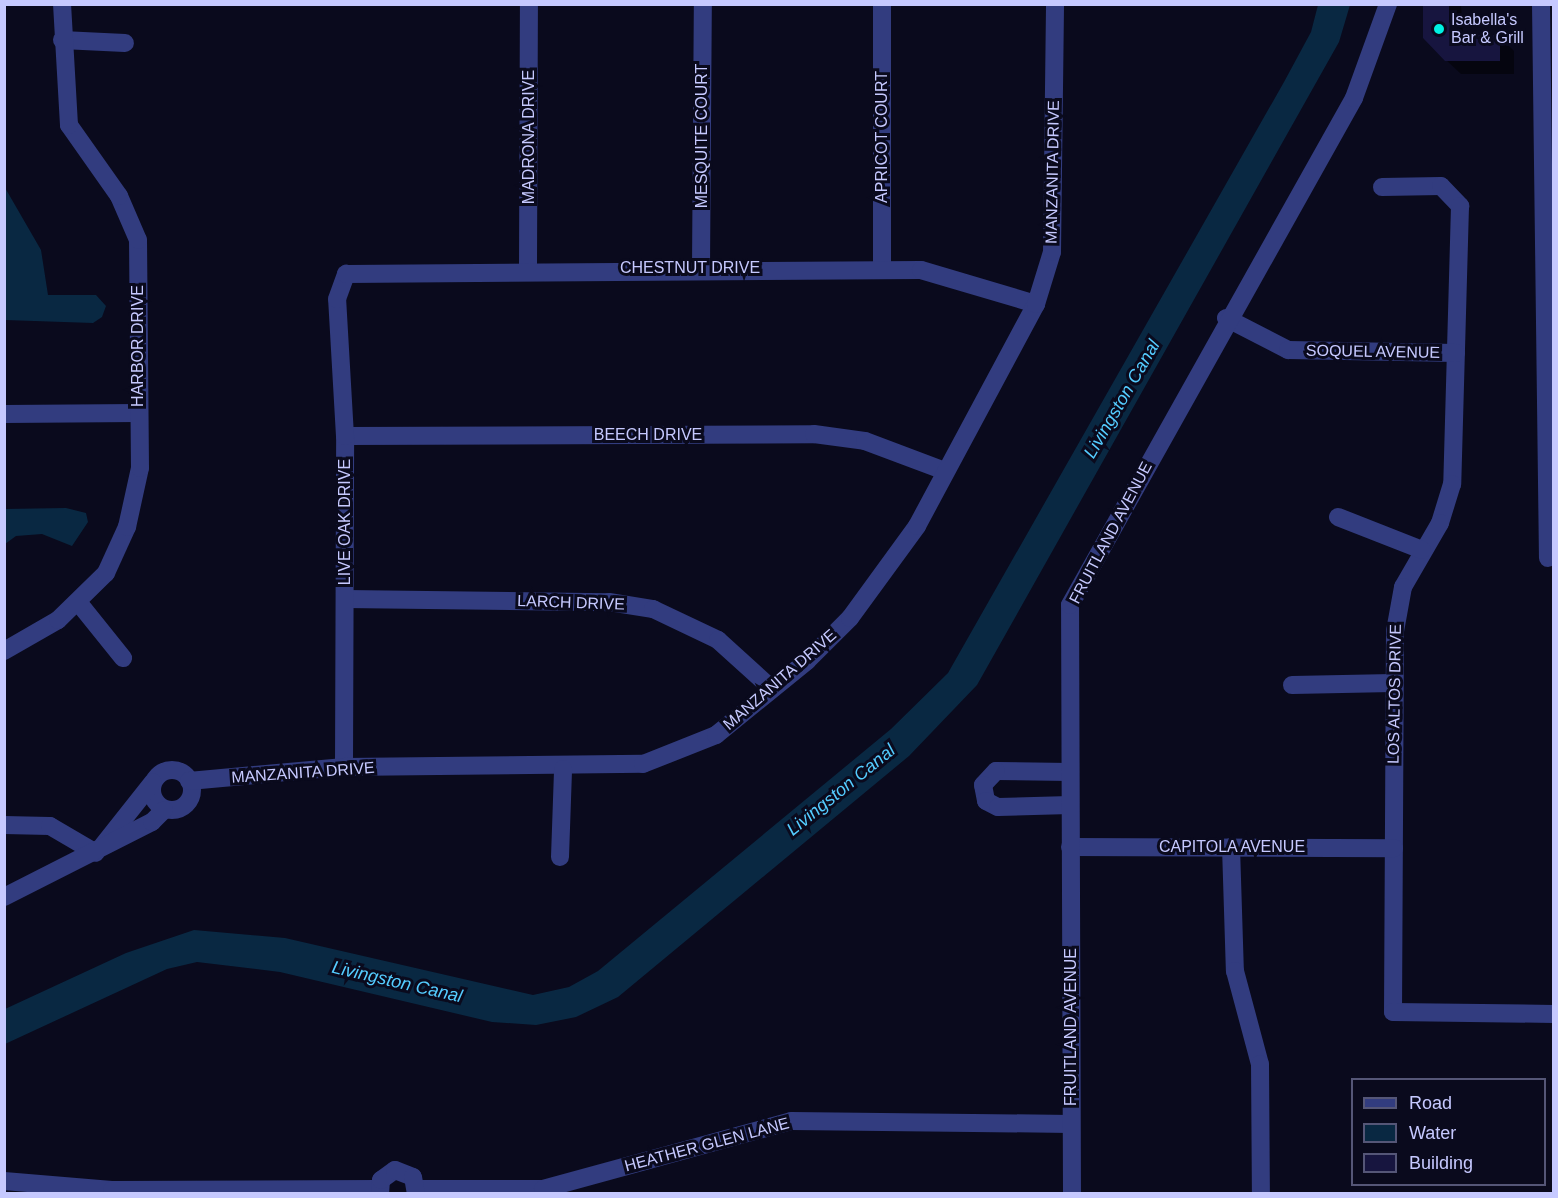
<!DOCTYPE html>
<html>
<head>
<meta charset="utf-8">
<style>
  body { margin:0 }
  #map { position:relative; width:1558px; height:1198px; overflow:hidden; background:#0a0a1d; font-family:Arial,sans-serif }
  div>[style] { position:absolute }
  .water>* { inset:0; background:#092842 }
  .shadow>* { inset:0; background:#0007 }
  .building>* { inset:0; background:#17153f }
  .minor>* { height:18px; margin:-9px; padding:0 9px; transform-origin:9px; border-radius:9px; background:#323c7f }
  .minor>.ring { margin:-9px; padding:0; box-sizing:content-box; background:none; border:18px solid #323c7f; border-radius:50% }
  .dots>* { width:16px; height:16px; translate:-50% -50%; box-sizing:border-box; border:3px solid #0a0a1d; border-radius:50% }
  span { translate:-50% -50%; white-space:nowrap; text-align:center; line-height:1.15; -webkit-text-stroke:6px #0a0a1d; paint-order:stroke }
  .poi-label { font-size:16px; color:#c6c9ff }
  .left { translate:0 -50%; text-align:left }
  .street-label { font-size:16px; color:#c6c9ff }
  .water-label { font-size:18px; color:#54ccff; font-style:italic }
  .frame { position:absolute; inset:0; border:6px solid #c6c9ff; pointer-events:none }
  .legend { position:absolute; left:1351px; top:1078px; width:195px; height:108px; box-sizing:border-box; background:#0a0a1d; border:2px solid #555677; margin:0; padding:8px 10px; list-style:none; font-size:18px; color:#c6c9ff }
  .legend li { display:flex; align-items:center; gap:12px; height:30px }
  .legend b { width:30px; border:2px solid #555677 }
</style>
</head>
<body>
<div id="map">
  <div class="water">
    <i style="clip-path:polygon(1318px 5px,1350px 5px,1339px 42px,977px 685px,909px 756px,618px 997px,576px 1017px,536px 1025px,492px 1022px,280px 972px,197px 962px,167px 969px,5px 1044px,5px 1009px,126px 953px,194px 930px,285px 938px,533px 995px,569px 987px,598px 971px,891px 729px,948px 673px,1284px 82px,1311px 32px)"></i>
    <i style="clip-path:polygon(4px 186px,41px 250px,48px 295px,96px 295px,106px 306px,102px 317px,93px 323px,5px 320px)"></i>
    <i style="clip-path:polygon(66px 508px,86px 513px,88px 522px,72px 546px,42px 534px,16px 536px,5px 544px,5px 509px)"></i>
  </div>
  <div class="shadow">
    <i style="clip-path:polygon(1425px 4px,1461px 4px,1463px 37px,1500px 37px,1514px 51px,1514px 74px,1461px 74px,1446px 60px)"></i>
  </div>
  <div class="building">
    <i style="clip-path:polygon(1423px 4px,1449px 4px,1449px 22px,1461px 35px,1500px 35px,1500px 61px,1445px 61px,1423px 38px)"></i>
  </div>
  <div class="minor">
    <i style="left:882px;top:4px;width:265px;rotate:90deg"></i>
    <i style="left:1541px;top:4px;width:554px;rotate:89.28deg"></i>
    <i style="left:62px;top:40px;width:63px;rotate:2.7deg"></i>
    <i style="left:1382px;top:187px;width:59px;rotate:-1deg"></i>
    <i style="left:1441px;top:186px;width:28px;rotate:46deg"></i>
    <i style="left:1460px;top:206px;width:278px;rotate:91.6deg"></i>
    <i style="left:1452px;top:484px;width:41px;rotate:107.1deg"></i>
    <i style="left:1440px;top:523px;width:74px;rotate:120deg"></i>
    <i style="left:1403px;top:587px;width:45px;rotate:100.3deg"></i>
    <i style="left:1395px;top:631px;width:381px;rotate:90.3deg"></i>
    <i style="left:1393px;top:1012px;width:161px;rotate:0.7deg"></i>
    <i style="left:701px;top:268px;width:264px;rotate:-89.6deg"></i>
    <i style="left:528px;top:269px;width:265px;rotate:-89.8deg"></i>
    <i style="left:1226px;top:318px;width:70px;rotate:27.3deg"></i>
    <i style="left:1288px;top:350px;width:168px;rotate:1deg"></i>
    <i style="left:4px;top:414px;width:134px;rotate:-0.4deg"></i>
    <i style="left:345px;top:436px;width:469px;rotate:-0.2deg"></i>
    <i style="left:814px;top:434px;width:51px;rotate:7.8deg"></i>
    <i style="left:865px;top:441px;width:85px;rotate:20.6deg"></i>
    <i style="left:1338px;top:517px;width:90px;rotate:21.4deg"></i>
    <i style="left:345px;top:599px;width:264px;rotate:0.7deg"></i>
    <i style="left:609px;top:602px;width:45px;rotate:9deg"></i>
    <i style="left:653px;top:609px;width:72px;rotate:25.5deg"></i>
    <i style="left:718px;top:640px;width:72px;rotate:42.2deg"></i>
    <i style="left:78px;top:602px;width:72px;rotate:51.2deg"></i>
    <i style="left:4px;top:651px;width:62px;rotate:-29.9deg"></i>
    <i style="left:58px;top:620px;width:67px;rotate:-44.4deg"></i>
    <i style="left:106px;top:573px;width:51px;rotate:-65.5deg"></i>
    <i style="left:127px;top:527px;width:60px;rotate:-77.6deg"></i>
    <i style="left:140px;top:468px;width:228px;rotate:-90.5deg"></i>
    <i style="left:138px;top:240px;width:48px;rotate:-113.4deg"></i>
    <i style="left:119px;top:196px;width:87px;rotate:-125.2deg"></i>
    <i style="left:69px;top:125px;width:121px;rotate:-93.3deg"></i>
    <i style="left:1292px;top:685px;width:101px;rotate:-1.1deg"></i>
    <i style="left:344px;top:767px;width:331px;rotate:-89.8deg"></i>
    <i style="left:345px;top:436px;width:137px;rotate:-93.3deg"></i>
    <i style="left:337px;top:299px;width:27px;rotate:-70deg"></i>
    <i style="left:346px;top:274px;width:575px;rotate:-0.4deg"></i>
    <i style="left:921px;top:270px;width:120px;rotate:16.5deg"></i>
    <i class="ring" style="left:152px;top:770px;width:22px;height:22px"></i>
    <i style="left:1070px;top:772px;width:74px;rotate:-179.2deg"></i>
    <i style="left:996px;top:771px;width:19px;rotate:133deg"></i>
    <i style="left:983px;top:785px;width:16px;rotate:79deg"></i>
    <i style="left:986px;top:801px;width:13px;rotate:27deg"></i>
    <i style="left:998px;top:807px;width:72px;rotate:-1.6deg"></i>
    <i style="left:189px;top:781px;width:156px;rotate:-5.2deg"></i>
    <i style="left:344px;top:767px;width:299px;rotate:-0.6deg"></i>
    <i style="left:643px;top:764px;width:79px;rotate:-21.7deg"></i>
    <i style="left:716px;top:735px;width:117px;rotate:-39.1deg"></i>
    <i style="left:807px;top:661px;width:61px;rotate:-45deg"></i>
    <i style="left:850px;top:618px;width:114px;rotate:-53.9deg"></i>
    <i style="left:917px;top:526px;width:252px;rotate:-61.8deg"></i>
    <i style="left:1036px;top:304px;width:54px;rotate:-72.9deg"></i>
    <i style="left:1052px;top:252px;width:248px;rotate:-89.3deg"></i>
    <i style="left:4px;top:825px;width:46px;rotate:1.2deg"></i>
    <i style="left:50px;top:826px;width:53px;rotate:30.4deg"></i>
    <i style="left:103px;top:845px;width:80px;rotate:-51.6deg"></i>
    <i style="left:1070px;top:847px;width:324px;rotate:0.2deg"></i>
    <i style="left:1231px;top:847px;width:124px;rotate:88.2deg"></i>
    <i style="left:1235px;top:971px;width:96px;rotate:75deg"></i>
    <i style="left:1260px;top:1064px;width:130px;rotate:89.6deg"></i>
    <i style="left:560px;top:857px;width:88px;rotate:-88deg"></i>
    <i style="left:4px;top:897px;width:166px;rotate:-26.9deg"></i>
    <i style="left:152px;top:822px;width:17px;rotate:-45deg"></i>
    <i style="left:4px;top:1181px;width:108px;rotate:4.8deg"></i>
    <i style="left:112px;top:1190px;width:267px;rotate:-0.2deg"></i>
    <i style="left:417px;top:1189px;width:126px"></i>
    <i style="left:543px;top:1189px;width:257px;rotate:-15.3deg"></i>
    <i style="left:791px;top:1121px;width:280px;rotate:0.6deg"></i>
    <i style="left:380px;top:1194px;width:14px;rotate:-86deg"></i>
    <i style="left:381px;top:1180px;width:17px;rotate:-36deg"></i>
    <i style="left:395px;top:1170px;width:19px;rotate:21deg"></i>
    <i style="left:413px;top:1177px;width:17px;rotate:80deg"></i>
    <i style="left:1072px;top:1194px;width:589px;rotate:-90.19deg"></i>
    <i style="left:1070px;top:605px;width:581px;rotate:-60.74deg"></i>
    <i style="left:1354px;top:98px;width:100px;rotate:-70.1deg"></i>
  </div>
  <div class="dots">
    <i style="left:1439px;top:29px;background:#00f1e2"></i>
  </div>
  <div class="poi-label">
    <span class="left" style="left:1451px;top:29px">Isabella's<br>Bar &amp; Grill</span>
  </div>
  <div class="street-label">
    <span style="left:702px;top:136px;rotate:-90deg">MESQUITE COURT</span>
    <span style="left:529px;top:137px;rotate:-90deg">MADRONA DRIVE</span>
    <span style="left:882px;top:137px;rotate:-90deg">APRICOT COURT</span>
    <span style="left:1053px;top:172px;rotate:-89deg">MANZANITA DRIVE</span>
    <span style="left:690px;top:268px">CHESTNUT DRIVE</span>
    <span style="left:138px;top:346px;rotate:-90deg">HARBOR DRIVE</span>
    <span style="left:1373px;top:352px;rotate:1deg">SOQUEL AVENUE</span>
    <span style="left:648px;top:435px">BEECH DRIVE</span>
    <span style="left:345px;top:522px;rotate:-90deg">LIVE OAK DRIVE</span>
    <span style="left:1111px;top:533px;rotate:-62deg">FRUITLAND AVENUE</span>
    <span style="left:571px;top:603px;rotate:2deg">LARCH DRIVE</span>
    <span style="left:780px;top:680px;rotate:-41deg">MANZANITA DRIVE</span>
    <span style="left:1395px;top:694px;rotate:-89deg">LOS ALTOS DRIVE</span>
    <span style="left:303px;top:773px;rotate:-4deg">MANZANITA DRIVE</span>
    <span style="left:1232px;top:847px">CAPITOLA AVENUE</span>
    <span style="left:1071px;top:1027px;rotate:-90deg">FRUITLAND AVENUE</span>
    <span style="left:707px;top:1145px;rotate:-15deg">HEATHER GLEN LANE</span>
  </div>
  <div class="water-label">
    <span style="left:1122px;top:399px;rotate:-60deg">Livingston Canal</span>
    <span style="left:841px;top:790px;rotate:-39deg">Livingston Canal</span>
    <span style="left:397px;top:982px;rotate:13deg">Livingston Canal</span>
  </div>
  <div class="frame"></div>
  <ul class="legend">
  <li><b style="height:8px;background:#323c7f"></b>Road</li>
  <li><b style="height:16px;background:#092842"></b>Water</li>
  <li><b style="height:16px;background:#17153f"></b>Building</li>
  </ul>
</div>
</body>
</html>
